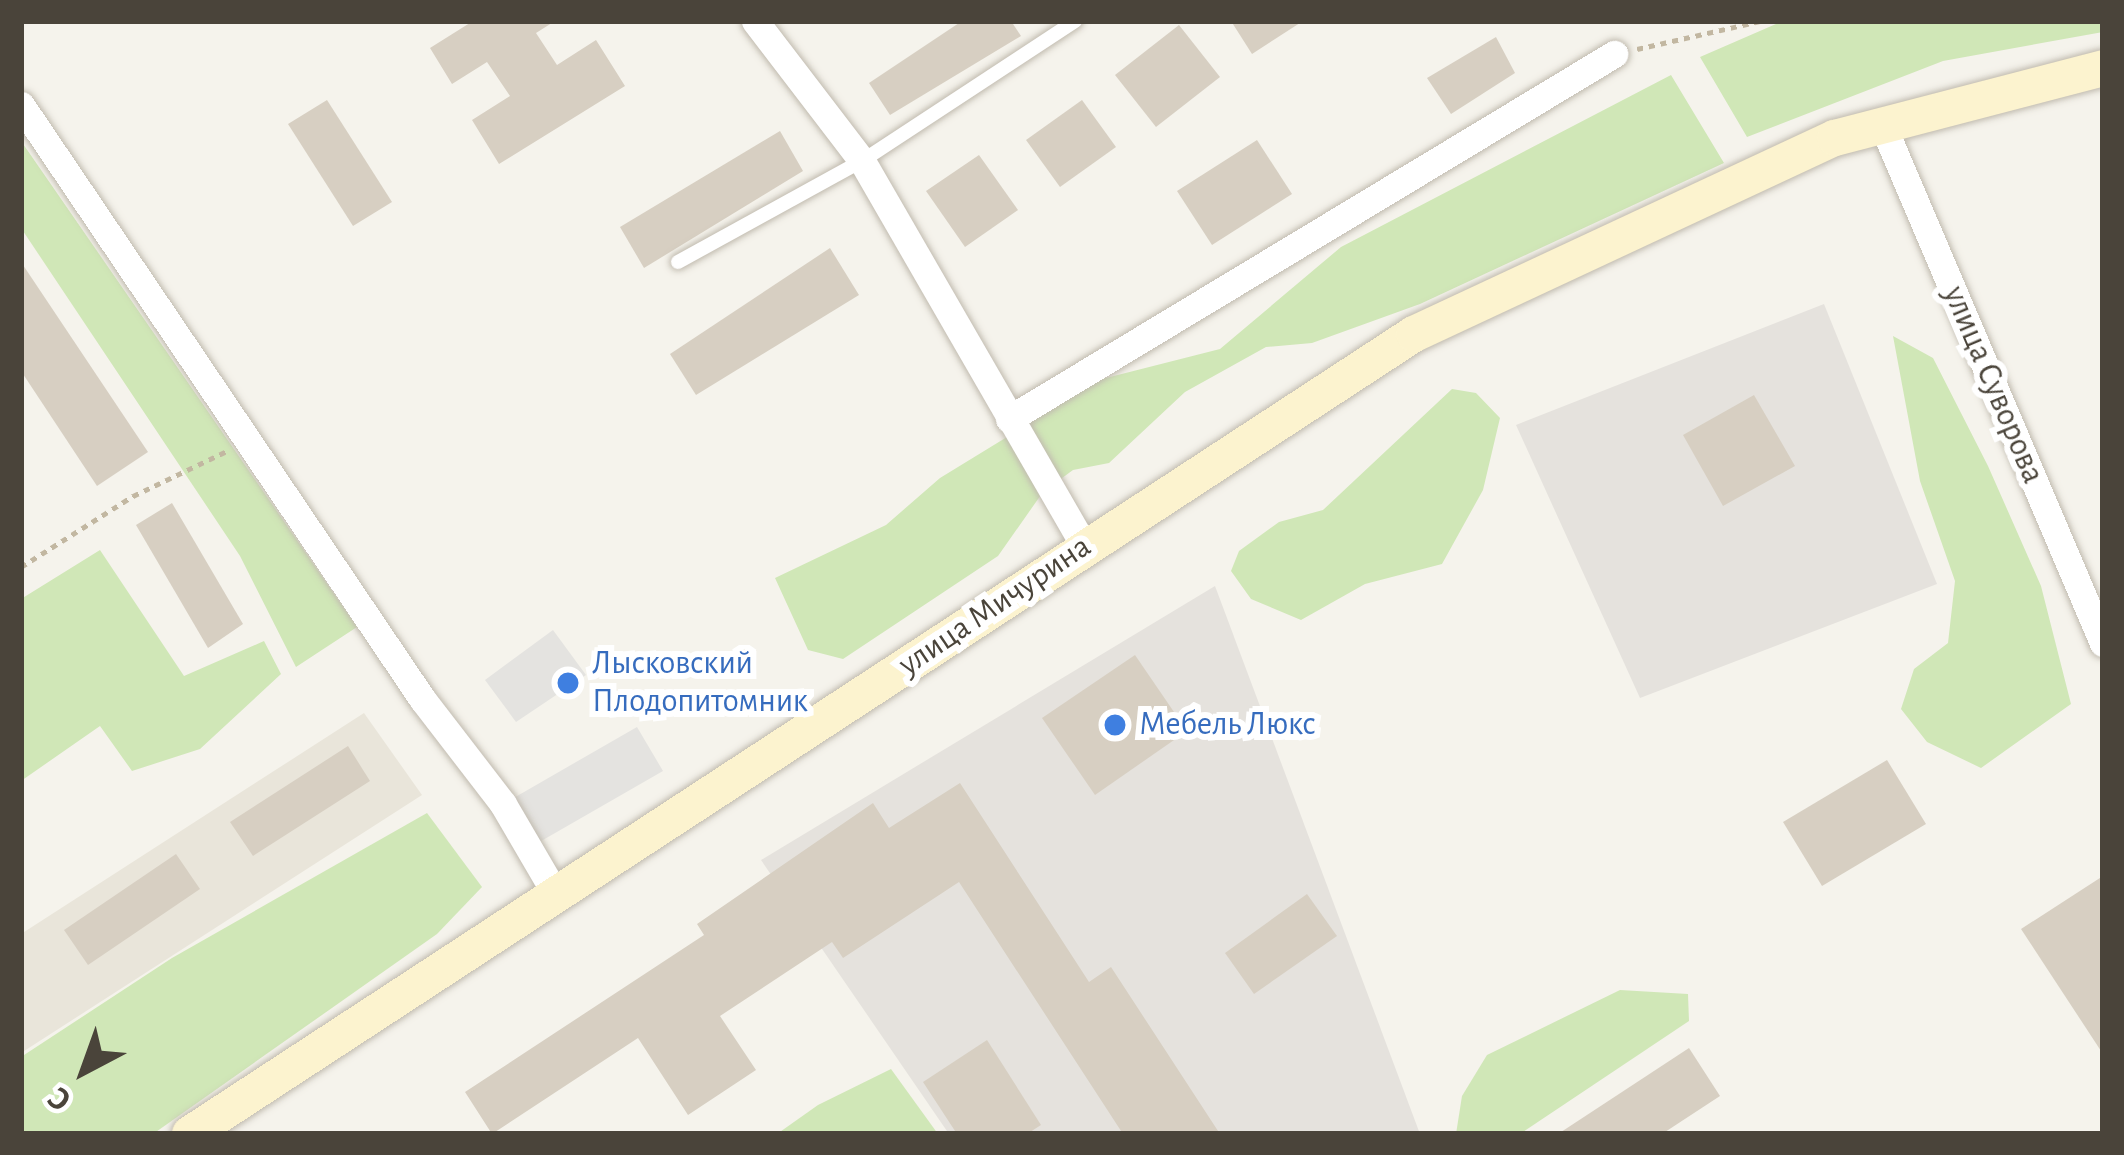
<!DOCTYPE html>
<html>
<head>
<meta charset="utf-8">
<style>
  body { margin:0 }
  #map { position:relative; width:2124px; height:1155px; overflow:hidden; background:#f5f3ec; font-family:"Alegreya Sans",sans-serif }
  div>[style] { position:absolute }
  .residential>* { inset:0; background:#e9e5da }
  .industrial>* { inset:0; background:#e5e2dd }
  .green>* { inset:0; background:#d0e7b7 }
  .parking>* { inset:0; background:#e4e3e0 }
  .building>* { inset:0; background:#d7cfc2 }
  .path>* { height:4.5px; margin-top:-2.25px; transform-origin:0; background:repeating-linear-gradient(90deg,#c2b7a1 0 6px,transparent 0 12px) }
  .roads { filter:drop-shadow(0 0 3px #c1bbaf) drop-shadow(0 0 3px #c1bbaf) }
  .service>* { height:14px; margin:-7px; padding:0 7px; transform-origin:7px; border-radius:7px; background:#fff }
  .minor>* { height:27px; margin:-13.5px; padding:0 13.5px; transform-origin:13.5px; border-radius:13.5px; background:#fff }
  .secondary>* { height:36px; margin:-18px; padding:0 18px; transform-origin:18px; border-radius:18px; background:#fcf3cf }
  .dots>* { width:33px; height:33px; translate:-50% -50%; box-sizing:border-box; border:6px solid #fff; border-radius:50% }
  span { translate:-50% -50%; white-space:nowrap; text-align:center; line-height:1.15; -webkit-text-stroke:12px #fff; paint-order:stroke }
  .street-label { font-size:33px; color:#4a443a }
  .shop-label { font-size:33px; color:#366cbe }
  .left { translate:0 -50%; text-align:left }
  .frame { position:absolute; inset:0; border:24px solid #4a443a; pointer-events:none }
  .north { position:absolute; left:24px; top:1011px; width:120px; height:120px; -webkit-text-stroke:9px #fff; paint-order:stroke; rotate:221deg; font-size:33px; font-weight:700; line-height:48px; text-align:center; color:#4a443a }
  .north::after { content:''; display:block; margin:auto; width:42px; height:54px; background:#4a443a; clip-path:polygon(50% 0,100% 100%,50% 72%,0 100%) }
</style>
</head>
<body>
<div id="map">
  <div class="residential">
    <i style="clip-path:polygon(364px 713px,422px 795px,21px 1053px,21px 934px)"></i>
  </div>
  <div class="industrial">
    <i style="clip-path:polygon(1824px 304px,1937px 584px,1640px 698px,1516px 425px)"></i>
    <i style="clip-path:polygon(1215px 586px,1420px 1134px,949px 1134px,761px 860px)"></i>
  </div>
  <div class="green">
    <i style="clip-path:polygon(1783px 21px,2103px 21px,2103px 32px,1943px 61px,1747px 137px,1700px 57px)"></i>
    <i style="clip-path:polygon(1671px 75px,1724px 163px,1420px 304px,1312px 343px,1266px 347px,1185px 392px,1109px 463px,1073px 470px,1043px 492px,998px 556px,843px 659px,808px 650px,775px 578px,886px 525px,940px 478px,1102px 379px,1220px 349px,1341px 247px)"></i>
    <i style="clip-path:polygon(21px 141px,357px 627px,296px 667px,240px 556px,21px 228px)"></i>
    <i style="clip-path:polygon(1893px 336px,1933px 358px,1988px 466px,2041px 586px,2071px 704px,1981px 768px,1927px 742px,1901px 709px,1914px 669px,1948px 643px,1955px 581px,1920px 481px)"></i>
    <i style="clip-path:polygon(1452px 389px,1476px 393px,1500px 418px,1483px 490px,1442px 564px,1365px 584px,1301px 620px,1251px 599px,1231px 571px,1239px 551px,1279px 522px,1323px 510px)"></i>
    <i style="clip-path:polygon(100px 550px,184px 676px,264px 641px,281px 674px,200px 749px,132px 771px,100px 726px,21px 781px,21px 599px)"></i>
    <i style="clip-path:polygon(427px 813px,482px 887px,437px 934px,153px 1134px,21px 1134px,21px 1057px,172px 958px)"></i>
    <i style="clip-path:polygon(1620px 990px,1688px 994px,1689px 1021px,1520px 1134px,1456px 1134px,1462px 1096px,1487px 1055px)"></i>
    <i style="clip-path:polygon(891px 1069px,938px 1134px,777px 1134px,818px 1105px)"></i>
  </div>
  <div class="parking">
    <i style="clip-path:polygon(553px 630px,586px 675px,516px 722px,485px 680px)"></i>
    <i style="clip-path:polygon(637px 727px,663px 771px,529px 848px,503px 804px)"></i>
  </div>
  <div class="building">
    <i style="clip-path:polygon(473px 21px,555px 21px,536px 33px,557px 65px,596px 40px,625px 86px,499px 164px,472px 120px,510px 96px,487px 62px,452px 84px,430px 48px)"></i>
    <i style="clip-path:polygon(962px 21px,1011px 21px,1021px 36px,890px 115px,869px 83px)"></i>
    <i style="clip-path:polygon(1231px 21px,1303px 21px,1252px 54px)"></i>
    <i style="clip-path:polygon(1179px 25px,1220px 77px,1156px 127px,1115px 75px)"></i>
    <i style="clip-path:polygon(1496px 37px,1515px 73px,1451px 114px,1427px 78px)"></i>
    <i style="clip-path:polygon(327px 100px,392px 202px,353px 226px,288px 124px)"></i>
    <i style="clip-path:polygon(1082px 100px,1116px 147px,1060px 187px,1026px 140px)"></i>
    <i style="clip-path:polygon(780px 131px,803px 171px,644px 268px,620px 227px)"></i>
    <i style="clip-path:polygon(1257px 140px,1292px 194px,1212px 245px,1177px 191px)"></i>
    <i style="clip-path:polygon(979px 155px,1018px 210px,965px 247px,926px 191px)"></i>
    <i style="clip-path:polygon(830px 248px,859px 295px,696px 395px,670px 354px)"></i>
    <i style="clip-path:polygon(21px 262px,148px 452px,97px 486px,21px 371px)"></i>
    <i style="clip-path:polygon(1754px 395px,1795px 466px,1723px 506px,1683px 435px)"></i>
    <i style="clip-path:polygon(172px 503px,243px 624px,208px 648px,136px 525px)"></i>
    <i style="clip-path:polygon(1135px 655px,1187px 731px,1095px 795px,1042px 718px)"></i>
    <i style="clip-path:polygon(348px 746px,370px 781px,253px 856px,230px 822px)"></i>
    <i style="clip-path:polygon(1887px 760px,1926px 824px,1822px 886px,1783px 822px)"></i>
    <i style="clip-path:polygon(960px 783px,1089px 982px,1111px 967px,1220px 1134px,1123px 1134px,959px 882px,843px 958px,832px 942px,720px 1016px,756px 1070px,688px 1115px,638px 1038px,492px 1134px,465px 1092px,704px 935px,697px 924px,873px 803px,889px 828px)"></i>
    <i style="clip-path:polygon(176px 854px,200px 889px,88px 965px,64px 930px)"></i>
    <i style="clip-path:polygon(2103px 876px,2103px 1054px,2021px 929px)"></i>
    <i style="clip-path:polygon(1307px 894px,1337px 936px,1254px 994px,1225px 953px)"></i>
    <i style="clip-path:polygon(987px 1040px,1041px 1125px,1027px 1134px,957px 1134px,923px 1082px)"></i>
    <i style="clip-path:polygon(1689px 1048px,1720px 1096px,1662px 1134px,1558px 1134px)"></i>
  </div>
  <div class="path">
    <i style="left:1637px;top:49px;width:126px;rotate:-12.8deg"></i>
    <i style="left:21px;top:567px;width:133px;rotate:-32.4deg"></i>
    <i style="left:133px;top:496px;width:104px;rotate:-25.6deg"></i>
  </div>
  <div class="roads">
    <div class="service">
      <i style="left:678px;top:262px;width:210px;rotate:-28.8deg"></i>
      <i style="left:862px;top:161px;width:255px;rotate:-33.3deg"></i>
    </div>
    <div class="minor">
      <i style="left:755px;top:21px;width:176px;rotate:52.6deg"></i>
      <i style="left:862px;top:161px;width:444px;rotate:60deg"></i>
      <i style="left:21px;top:105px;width:718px;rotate:55.96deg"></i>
      <i style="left:423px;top:700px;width:131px;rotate:52.4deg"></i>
      <i style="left:503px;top:804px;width:103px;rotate:59.7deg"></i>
      <i style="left:1883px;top:126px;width:562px;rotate:66.95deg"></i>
      <i style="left:1009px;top:419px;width:707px;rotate:-31.1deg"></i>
    </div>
    <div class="secondary">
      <i style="left:190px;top:1134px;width:1462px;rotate:-33.17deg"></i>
      <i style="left:1414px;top:334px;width:464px;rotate:-25deg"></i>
      <i style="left:1835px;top:138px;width:277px;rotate:-14.6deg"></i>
    </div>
  </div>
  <div class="dots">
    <i style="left:568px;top:683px;background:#3f7fe0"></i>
    <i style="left:1115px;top:725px;background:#3f7fe0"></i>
  </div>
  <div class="street-label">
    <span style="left:1993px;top:385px;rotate:67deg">улица Суворова</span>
    <span style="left:995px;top:606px;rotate:-34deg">улица Мичурина</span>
  </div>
  <div class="shop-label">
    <span class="left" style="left:592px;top:683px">Лысковский<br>Плодопитомник</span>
    <span class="left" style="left:1139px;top:725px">Мебель Люкс</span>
  </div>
  <div class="frame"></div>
  <div class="north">С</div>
</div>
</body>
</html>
